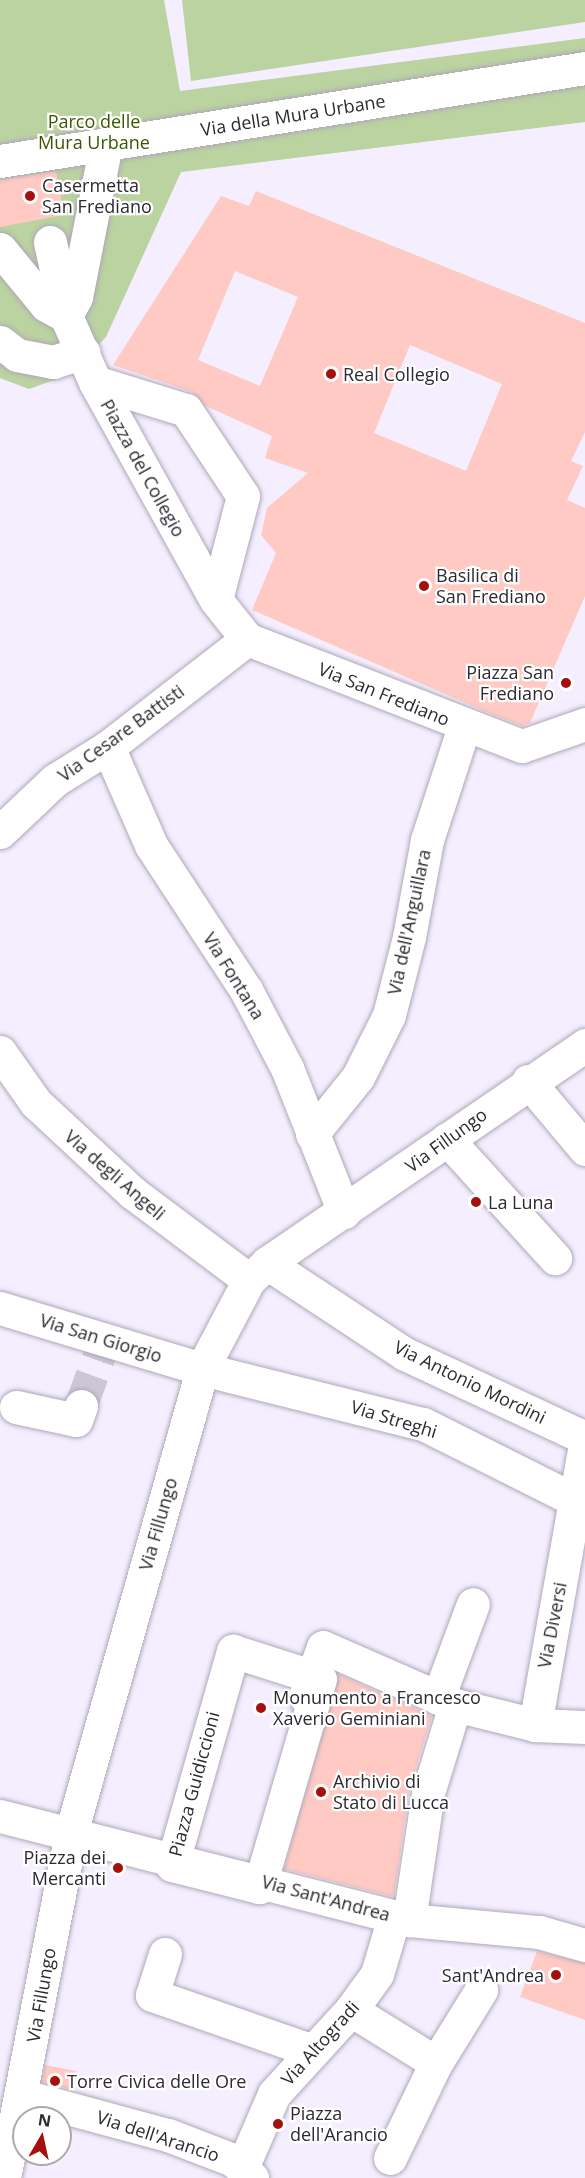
<!DOCTYPE html>
<html>
<head>
<meta charset="utf-8">
<style>
  body { margin:0 }
  #map { position:relative; width:585px; height:2178px; overflow:hidden; background:#f4eeff; font-family:"Open Sans",sans-serif }
  div>[style] { position:absolute }
  .green>* { inset:0; background:#bbd2a1 }
  .building>* { inset:0; background:#ffcac3 }
  .minor-tunnel>* { height:33px; margin-top:-16.5px; transform-origin:0; background:repeating-linear-gradient(90deg,#ccc7d6 0 33px,transparent 0 49px) }
  .roads { filter:drop-shadow(0 0 2px #aea8b8) drop-shadow(0 0 2px #aea8b8) }
  .minor>* { height:33px; margin:-16.5px; padding:0 16.5px; transform-origin:16.5px; border-radius:16.5px; background:#fff }
  .dots>* { width:16px; height:16px; translate:-50% -50%; box-sizing:border-box; border:3px solid #fff; border-radius:50% }
  span { translate:-50% -50%; white-space:nowrap; text-align:center; line-height:1.15; -webkit-text-stroke:4.5px #fff; paint-order:stroke }
  .street-label { font-size:18px; color:#2c2a31 }
  .park-label { font-size:18px; color:#3b5602 }
  .poi-label { font-size:18px; color:#2c2a31 }
  .left { translate:0 -50%; text-align:left }
  .right { translate:-100% -50%; text-align:right }
  .north { position:absolute; left:12px; top:2106px; width:60px; height:60px; box-sizing:border-box; background:#fff; border:2px solid #abaaad; border-radius:50%; rotate:9deg; font-size:16px; font-weight:700; line-height:24px; text-align:center; color:#2c2a31 }
  .north::after { content:''; display:block; margin:auto; width:21px; height:27px; background:#a5100d; clip-path:polygon(50% 0,100% 100%,50% 72%,0 100%) }
</style>
</head>
<body>
<div id="map">
  <div class="green">
    <i style="clip-path:polygon(0 0,164px 0,180px 91px,585px 38px,585px 122px,181px 172px,106px 337px,71px 374px,29px 389px,0 378px)"></i>
    <i style="clip-path:polygon(182px 0,585px 0,585px 22px,191px 81px)"></i>
  </div>
  <div class="building">
    <i style="clip-path:polygon(56px 171px,64px 215px,0 227px,0 179px)"></i>
    <i style="clip-path:polygon(evenodd,256px 191px,585px 323px,585px 432px,571px 461px,583px 466px,567px 500px,585px 508px,585px 596px,530px 723px,522px 726px,491px 714px,252px 610px,276px 553px,261px 535px,267px 508px,308px 473px,265px 458px,272px 436px,206px 406px,192px 392px,113px 365px,221px 196px,249px 206px,256px 191px,235px 271px,298px 297px,260px 386px,198px 360px,235px 271px,256px 191px,410px 345px,502px 384px,466px 471px,374px 433px,410px 345px)"></i>
    <i style="clip-path:polygon(338px 1674px,432px 1716px,409px 1790px,394px 1897px,284px 1869px)"></i>
    <i style="clip-path:polygon(537px 1951px,585px 1963px,585px 2020px,520px 1997px)"></i>
    <i style="clip-path:polygon(45px 2065px,76px 2071px,72px 2090px,42px 2082px)"></i>
  </div>
  <div class="minor-tunnel">
    <i style="left:81px;top:1406px;width:62px;rotate:-70.1deg"></i>
  </div>
  <div class="roads">
    <div class="minor">
      <i style="left:106px;top:144px;width:156px;rotate:101.1deg"></i>
      <i style="left:76px;top:297px;width:21px;rotate:118deg"></i>
      <i style="left:66px;top:316px;width:72px;rotate:66.3deg"></i>
      <i style="left:95px;top:382px;width:249px;rotate:61deg"></i>
      <i style="left:216px;top:600px;width:50px;rotate:51.5deg"></i>
      <i style="left:0;top:161px;width:592px;rotate:-9.03deg"></i>
      <i style="left:50px;top:242px;width:76px;rotate:77.8deg"></i>
      <i style="left:0;top:249px;width:72px;rotate:50.6deg"></i>
      <i style="left:46px;top:305px;width:23px;rotate:29deg"></i>
      <i style="left:0;top:342px;width:21px;rotate:37deg"></i>
      <i style="left:17px;top:355px;width:37px;rotate:11deg"></i>
      <i style="left:53px;top:362px;width:32px;rotate:-18deg"></i>
      <i style="left:95px;top:382px;width:95px;rotate:17.1deg"></i>
      <i style="left:186px;top:410px;width:103px;rotate:56.5deg"></i>
      <i style="left:243px;top:496px;width:107px;rotate:104.6deg"></i>
      <i style="left:247px;top:639px;width:295px;rotate:21.3deg"></i>
      <i style="left:522px;top:746px;width:67px;rotate:-19.2deg"></i>
      <i style="left:108px;top:747px;width:107px;rotate:66.3deg"></i>
      <i style="left:151px;top:845px;width:173px;rotate:56.8deg"></i>
      <i style="left:246px;top:990px;width:88px;rotate:62.3deg"></i>
      <i style="left:287px;top:1068px;width:155px;rotate:68.4deg"></i>
      <i style="left:0;top:832px;width:76px;rotate:-43.4deg"></i>
      <i style="left:55px;top:780px;width:62px;rotate:-31.9deg"></i>
      <i style="left:108px;top:747px;width:176px;rotate:-37.8deg"></i>
      <i style="left:0;top:1052px;width:62px;rotate:54.8deg"></i>
      <i style="left:36px;top:1103px;width:132px;rotate:42.9deg"></i>
      <i style="left:133px;top:1193px;width:145px;rotate:36.9deg"></i>
      <i style="left:528px;top:1081px;width:89px;rotate:50deg"></i>
      <i style="left:312px;top:1134px;width:73px;rotate:-51.1deg"></i>
      <i style="left:358px;top:1077px;width:69px;rotate:-63.4deg"></i>
      <i style="left:389px;top:1015px;width:81px;rotate:-75.6deg"></i>
      <i style="left:409px;top:937px;width:99px;rotate:-79.5deg"></i>
      <i style="left:427px;top:840px;width:119px;rotate:-71.9deg"></i>
      <i style="left:447px;top:1139px;width:161px;rotate:47.8deg"></i>
      <i style="left:267px;top:1263px;width:165px;rotate:33.4deg"></i>
      <i style="left:405px;top:1354px;width:199px;rotate:25deg"></i>
      <i style="left:0;top:1308px;width:211px;rotate:16.8deg"></i>
      <i style="left:202px;top:1369px;width:228px;rotate:14deg"></i>
      <i style="left:423px;top:1424px;width:170px;rotate:26.6deg"></i>
      <i style="left:16px;top:1407px;width:61px;rotate:12.2deg"></i>
      <i style="left:76px;top:1420px;width:15px;rotate:-70deg"></i>
      <i style="left:233px;top:1651px;width:91px;rotate:17.8deg"></i>
      <i style="left:320px;top:1679px;width:217px;rotate:106.3deg"></i>
      <i style="left:259px;top:1887px;width:90px;rotate:-165.8deg"></i>
      <i style="left:172px;top:1865px;width:223px;rotate:-74.1deg"></i>
      <i style="left:305px;top:1696px;width:52px;rotate:-69.8deg"></i>
      <i style="left:323px;top:1647px;width:144px;rotate:23.7deg"></i>
      <i style="left:455px;top:1705px;width:82px;rotate:14deg"></i>
      <i style="left:535px;top:1725px;width:50px;rotate:2.3deg"></i>
      <i style="left:438px;top:1698px;width:100px;rotate:-69.6deg"></i>
      <i style="left:535px;top:1725px;width:284px;rotate:-79.9deg"></i>
      <i style="left:0;top:1816px;width:422px;rotate:14.3deg"></i>
      <i style="left:409px;top:1920px;width:131px;rotate:5.3deg"></i>
      <i style="left:539px;top:1932px;width:48px;rotate:15.8deg"></i>
      <i style="left:409px;top:1920px;width:128px;rotate:-81.5deg"></i>
      <i style="left:428px;top:1793px;width:92px;rotate:-72.9deg"></i>
      <i style="left:165px;top:1954px;width:43px;rotate:107.6deg"></i>
      <i style="left:152px;top:1995px;width:170px;rotate:19.2deg"></i>
      <i style="left:351px;top:2010px;width:100px;rotate:31.9deg"></i>
      <i style="left:23px;top:2096px;width:150px;rotate:15.1deg"></i>
      <i style="left:168px;top:2135px;width:70px;rotate:21deg"></i>
      <i style="left:233px;top:2160px;width:26px;rotate:43deg"></i>
      <i style="left:390px;top:2158px;width:106px;rotate:-64.2deg"></i>
      <i style="left:436px;top:2063px;width:86px;rotate:-58.3deg"></i>
      <i style="left:242px;top:2168px;width:81px;rotate:-66.6deg"></i>
      <i style="left:274px;top:2094px;width:114px;rotate:-47.5deg"></i>
      <i style="left:351px;top:2010px;width:44px;rotate:-54.2deg"></i>
      <i style="left:377px;top:1974px;width:59px;rotate:-73.4deg"></i>
      <i style="left:4px;top:2178px;width:351px;rotate:-79deg"></i>
      <i style="left:71px;top:1833px;width:482px;rotate:-74.2deg"></i>
      <i style="left:202px;top:1369px;width:101px;rotate:-62.2deg"></i>
      <i style="left:249px;top:1280px;width:25px;rotate:-43deg"></i>
      <i style="left:267px;top:1263px;width:386px;rotate:-34.4deg"></i>
    </div>
  </div>
  <div class="dots">
    <i style="left:30px;top:196px;background:#a5100d"></i>
    <i style="left:331px;top:374px;background:#a5100d"></i>
    <i style="left:424px;top:586px;background:#a5100d"></i>
    <i style="left:566px;top:683px;background:#a5100d"></i>
    <i style="left:476px;top:1202px;background:#a5100d"></i>
    <i style="left:261px;top:1708px;background:#a5100d"></i>
    <i style="left:321px;top:1792px;background:#a5100d"></i>
    <i style="left:118px;top:1868px;background:#a5100d"></i>
    <i style="left:556px;top:1975px;background:#a5100d"></i>
    <i style="left:55px;top:2081px;background:#a5100d"></i>
    <i style="left:278px;top:2124px;background:#a5100d"></i>
  </div>
  <div class="street-label">
    <span style="left:293px;top:115px;rotate:-9deg">Via della Mura Urbane</span>
    <span style="left:143px;top:468px;rotate:61deg">Piazza del Collegio</span>
    <span style="left:384px;top:694px;rotate:22deg">Via San Frediano</span>
    <span style="left:121px;top:733px;rotate:-36deg">Via Cesare Battisti</span>
    <span style="left:409px;top:922px;rotate:-78deg">Via dell'Anguillara</span>
    <span style="left:234px;top:976px;rotate:58deg">Via Fontana</span>
    <span style="left:446px;top:1140px;rotate:-36deg">Via Fillungo</span>
    <span style="left:115px;top:1175px;rotate:41deg">Via degli Angeli</span>
    <span style="left:101px;top:1338px;rotate:17deg">Via San Giorgio</span>
    <span style="left:470px;top:1382px;rotate:26deg">Via Antonio Mordini</span>
    <span style="left:394px;top:1419px;rotate:17deg">Via Streghi</span>
    <span style="left:158px;top:1524px;rotate:-74deg">Via Fillungo</span>
    <span style="left:552px;top:1625px;rotate:-79deg">Via Diversi</span>
    <span style="left:194px;top:1784px;rotate:-75deg">Piazza Guidiccioni</span>
    <span style="left:326px;top:1898px;rotate:15deg">Via Sant'Andrea</span>
    <span style="left:41px;top:1995px;rotate:-80deg">Via Fillungo</span>
    <span style="left:320px;top:2043px;rotate:-48deg">Via Altogradi</span>
    <span style="left:158px;top:2136px;rotate:18deg">Via dell'Arancio</span>
  </div>
  <div class="park-label">
    <span style="left:94px;top:132px">Parco delle<br>Mura Urbane</span>
  </div>
  <div class="poi-label">
    <span class="left" style="left:42px;top:196px">Casermetta<br>San Frediano</span>
    <span class="left" style="left:343px;top:374px">Real Collegio</span>
    <span class="left" style="left:436px;top:586px">Basilica di<br>San Frediano</span>
    <span class="right" style="left:554px;top:683px">Piazza San<br>Frediano</span>
    <span class="left" style="left:488px;top:1202px">La Luna</span>
    <span class="left" style="left:273px;top:1708px">Monumento a Francesco<br>Xaverio Geminiani</span>
    <span class="left" style="left:333px;top:1792px">Archivio di<br>Stato di Lucca</span>
    <span class="right" style="left:106px;top:1868px">Piazza dei<br>Mercanti</span>
    <span class="right" style="left:544px;top:1975px">Sant'Andrea</span>
    <span class="left" style="left:67px;top:2081px">Torre Civica delle Ore</span>
    <span class="left" style="left:290px;top:2124px">Piazza<br>dell'Arancio</span>
  </div>
  <div class="north">N</div>
</div>
</body>
</html>
